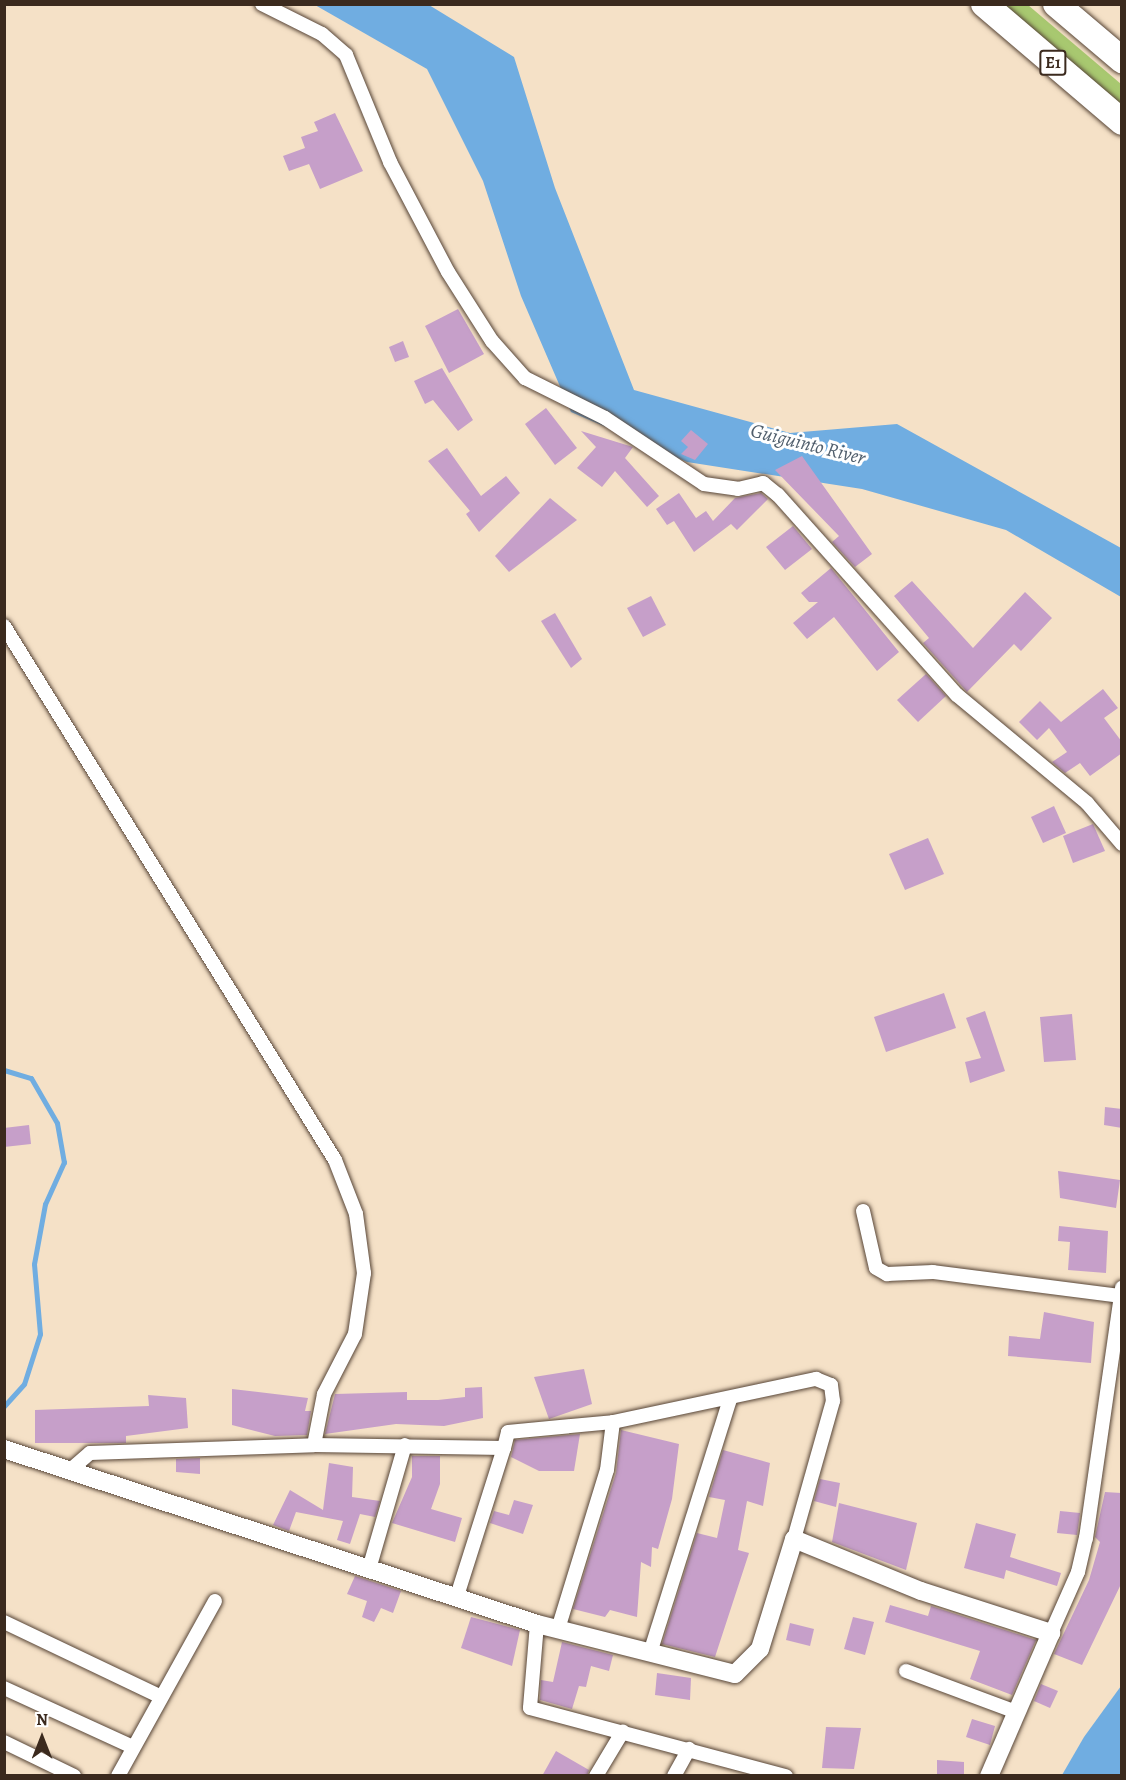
<!DOCTYPE html>
<html>
<head>
<meta charset="utf-8">
<style>
  body { margin:0 }
  #map { position:relative; width:1126px; height:1780px; overflow:hidden; background:#f5e1c7; font-family:Alegreya,serif }
  div>[style] { position:absolute }
  .green>* { inset:0; background:#a8c870 }
  .water>* { inset:0; background:#70ade1 }
  .stream>* { height:5px; margin:-2.5px; padding:0 2.5px; transform-origin:2.5px; border-radius:2.5px; background:#70ade1 }
  .building>* { inset:0; background:#c69fc9 }
  .roads { filter:drop-shadow(0 0 2px #574537) drop-shadow(0 0 2px #574537) }
  .minor>* { height:14px; margin:-7px; padding:0 7px; transform-origin:7px; border-radius:7px; background:#fff }
  .tertiary>* { height:18px; margin:-9px; padding:0 9px; transform-origin:9px; border-radius:9px; background:#fff }
  .motorway>* { height:26px; margin:-13px; padding:0 13px; transform-origin:13px; border-radius:13px; background:#fff }
  span { translate:-50% -50%; white-space:nowrap; text-align:center; line-height:1.15; -webkit-text-stroke:6px #fff; paint-order:stroke }
  .shield-label span { padding:2px 4px; background:#fff; border:2px solid; border-radius:4px; -webkit-text-stroke-width:0 }
  .shield-label { font-size:16px; color:#3b2a1e; font-weight:700 }
  .water-label { font-size:20px; color:#505e6c; font-style:italic }
  .frame { position:absolute; inset:0; border:6px solid #3b2a1e; pointer-events:none }
  .north { position:absolute; left:12px; top:1708px; width:60px; height:60px; -webkit-text-stroke:4px #fff; paint-order:stroke; rotate:0deg; font-size:16px; font-weight:700; line-height:24px; text-align:center; color:#3b2a1e }
  .north::after { content:''; display:block; margin:auto; width:21px; height:27px; background:#3b2a1e; clip-path:polygon(50% 0,100% 100%,50% 72%,0 100%) }
</style>
</head>
<body>
<div id="map">
  <div class="green">
    <i style="clip-path:polygon(1004px 5px,1028px 5px,1121px 84px,1121px 105px)"></i>
  </div>
  <div class="water">
    <i style="clip-path:polygon(315px 5px,429px 5px,514px 57px,555px 188px,634px 390px,790px 433px,897px 424px,1121px 548px,1121px 597px,1006px 530px,862px 489px,687px 462px,571px 412px,521px 296px,483px 181px,427px 69px)"></i>
    <i style="clip-path:polygon(1121px 1686px,1121px 1775px,1062px 1775px,1084px 1737px)"></i>
  </div>
  <div class="stream">
    <i style="left:4px;top:1070px;width:28px;rotate:17deg"></i>
    <i style="left:31px;top:1078px;width:52px;rotate:60deg"></i>
    <i style="left:57px;top:1123px;width:40px;rotate:80deg"></i>
    <i style="left:64px;top:1162px;width:46px;rotate:114.3deg"></i>
    <i style="left:45px;top:1204px;width:61px;rotate:100.4deg"></i>
    <i style="left:34px;top:1264px;width:70px;rotate:85.1deg"></i>
    <i style="left:40px;top:1334px;width:52px;rotate:107.7deg"></i>
    <i style="left:24px;top:1384px;width:30px;rotate:132deg"></i>
  </div>
  <div class="building">
    <i style="clip-path:polygon(335px 113px,363px 171px,320px 189px,309px 164px,289px 171px,283px 156px,305px 148px,301px 137px,318px 131px,314px 122px)"></i>
    <i style="clip-path:polygon(458px 309px,484px 354px,449px 373px,425px 326px)"></i>
    <i style="clip-path:polygon(403px 341px,409px 357px,395px 362px,389px 347px)"></i>
    <i style="clip-path:polygon(442px 368px,473px 420px,458px 431px,433px 400px,425px 404px,414px 381px)"></i>
    <i style="clip-path:polygon(546px 408px,577px 448px,555px 465px,525px 424px)"></i>
    <i style="clip-path:polygon(691px 430px,708px 444px,695px 460px,681px 454px,688px 447px,681px 441px)"></i>
    <i style="clip-path:polygon(581px 431px,633px 447px,625px 458px,659px 496px,647px 507px,615px 471px,602px 487px,577px 468px,596px 447px)"></i>
    <i style="clip-path:polygon(447px 448px,481px 496px,506px 476px,520px 493px,479px 532px,466px 514px,470px 511px,428px 461px)"></i>
    <i style="clip-path:polygon(802px 456px,872px 554px,855px 567px,832px 542px,839px 536px,775px 470px)"></i>
    <i style="clip-path:polygon(679px 493px,696px 518px,706px 511px,713px 521px,735px 498px,761px 493px,768px 499px,737px 530px,731px 524px,694px 552px,674px 521px,667px 525px,656px 509px)"></i>
    <i style="clip-path:polygon(550px 498px,577px 520px,509px 572px,495px 556px)"></i>
    <i style="clip-path:polygon(793px 526px,812px 549px,785px 570px,766px 547px)"></i>
    <i style="clip-path:polygon(831px 568px,899px 652px,877px 671px,834px 617px,807px 639px,793px 623px,818px 602px,809px 602px,801px 593px)"></i>
    <i style="clip-path:polygon(912px 581px,973px 648px,1025px 592px,1052px 618px,1021px 651px,1014px 644px,967px 692px,923px 643px,929px 638px,894px 596px)"></i>
    <i style="clip-path:polygon(651px 596px,666px 625px,643px 637px,627px 608px)"></i>
    <i style="clip-path:polygon(555px 613px,582px 659px,571px 668px,541px 621px)"></i>
    <i style="clip-path:polygon(926px 674px,946px 696px,918px 722px,897px 700px)"></i>
    <i style="clip-path:polygon(1103px 689px,1118px 708px,1104px 718px,1122px 742px,1122px 753px,1090px 776px,1080px 763px,1065px 773px,1052px 762px,1067px 752px,1049px 728px,1037px 740px,1019px 722px,1040px 701px,1061px 722px)"></i>
    <i style="clip-path:polygon(1054px 806px,1066px 833px,1043px 843px,1031px 817px)"></i>
    <i style="clip-path:polygon(1093px 824px,1105px 851px,1073px 863px,1063px 836px)"></i>
    <i style="clip-path:polygon(928px 838px,944px 874px,905px 890px,889px 854px)"></i>
    <i style="clip-path:polygon(944px 993px,956px 1028px,886px 1052px,874px 1017px)"></i>
    <i style="clip-path:polygon(985px 1011px,1005px 1071px,970px 1083px,965px 1062px,981px 1058px,966px 1018px)"></i>
    <i style="clip-path:polygon(1072px 1014px,1076px 1060px,1044px 1062px,1040px 1017px)"></i>
    <i style="clip-path:polygon(1105px 1107px,1122px 1109px,1122px 1128px,1104px 1125px)"></i>
    <i style="clip-path:polygon(29px 1125px,31px 1144px,4px 1147px,4px 1128px)"></i>
    <i style="clip-path:polygon(1058px 1171px,1120px 1180px,1116px 1208px,1060px 1198px)"></i>
    <i style="clip-path:polygon(1059px 1226px,1108px 1231px,1106px 1273px,1068px 1270px,1070px 1242px,1058px 1241px)"></i>
    <i style="clip-path:polygon(1044px 1312px,1094px 1322px,1091px 1363px,1008px 1356px,1009px 1336px,1040px 1339px)"></i>
    <i style="clip-path:polygon(584px 1369px,592px 1404px,549px 1419px,534px 1377px)"></i>
    <i style="clip-path:polygon(482px 1387px,483px 1418px,444px 1426px,396px 1424px,325px 1434px,335px 1394px,407px 1392px,407px 1400px,438px 1400px,465px 1397px,465px 1388px)"></i>
    <i style="clip-path:polygon(232px 1389px,308px 1398px,305px 1411px,311px 1411px,307px 1435px,275px 1436px,232px 1425px)"></i>
    <i style="clip-path:polygon(148px 1395px,186px 1398px,188px 1428px,126px 1436px,126px 1443px,35px 1443px,35px 1410px,149px 1406px)"></i>
    <i style="clip-path:polygon(621px 1430px,679px 1444px,672px 1499px,658px 1549px,652px 1547px,651px 1567px,641px 1562px,637px 1617px,610px 1610px,605px 1617px,573px 1609px,616px 1473px)"></i>
    <i style="clip-path:polygon(580px 1434px,574px 1471px,539px 1471px,511px 1457px,515px 1440px)"></i>
    <i style="clip-path:polygon(723px 1450px,770px 1463px,763px 1506px,747px 1501px,738px 1550px,749px 1553px,715px 1657px,662px 1644px,697px 1533px,717px 1538px,725px 1500px,709px 1497px)"></i>
    <i style="clip-path:polygon(412px 1456px,440px 1456px,440px 1484px,431px 1509px,462px 1518px,455px 1542px,392px 1523px,412px 1477px)"></i>
    <i style="clip-path:polygon(200px 1458px,200px 1474px,176px 1472px,176px 1459px)"></i>
    <i style="clip-path:polygon(329px 1463px,353px 1467px,352px 1497px,380px 1501px,375px 1517px,360px 1514px,350px 1544px,337px 1540px,343px 1521px,296px 1512px,289px 1531px,273px 1525px,290px 1490px,323px 1510px)"></i>
    <i style="clip-path:polygon(820px 1479px,840px 1483px,836px 1507px,814px 1501px)"></i>
    <i style="clip-path:polygon(1105px 1492px,1121px 1493px,1122px 1582px,1082px 1665px,1054px 1654px,1089px 1580px,1100px 1542px,1095px 1537px)"></i>
    <i style="clip-path:polygon(514px 1500px,533px 1505px,523px 1534px,490px 1523px,494px 1511px,509px 1515px)"></i>
    <i style="clip-path:polygon(839px 1503px,917px 1523px,906px 1570px,832px 1542px)"></i>
    <i style="clip-path:polygon(1060px 1511px,1080px 1513px,1077px 1535px,1057px 1533px)"></i>
    <i style="clip-path:polygon(976px 1523px,1016px 1534px,1010px 1557px,1061px 1573px,1057px 1586px,1006px 1570px,1004px 1579px,964px 1568px)"></i>
    <i style="clip-path:polygon(355px 1576px,401px 1591px,393px 1613px,381px 1608px,374px 1622px,362px 1617px,367px 1601px,347px 1594px)"></i>
    <i style="clip-path:polygon(890px 1605px,928px 1616px,931px 1606px,1036px 1640px,1012px 1695px,970px 1679px,980px 1651px,885px 1622px)"></i>
    <i style="clip-path:polygon(471px 1617px,520px 1630px,512px 1666px,461px 1648px)"></i>
    <i style="clip-path:polygon(853px 1617px,874px 1622px,865px 1655px,844px 1649px)"></i>
    <i style="clip-path:polygon(790px 1623px,814px 1629px,810px 1646px,786px 1640px)"></i>
    <i style="clip-path:polygon(562px 1642px,613px 1655px,609px 1671px,591px 1666px,586px 1687px,579px 1686px,572px 1709px,540px 1700px,541px 1680px,553px 1682px)"></i>
    <i style="clip-path:polygon(657px 1673px,691px 1678px,690px 1700px,655px 1695px)"></i>
    <i style="clip-path:polygon(1041px 1684px,1058px 1691px,1050px 1708px,1034px 1701px)"></i>
    <i style="clip-path:polygon(972px 1719px,995px 1726px,990px 1745px,966px 1737px)"></i>
    <i style="clip-path:polygon(826px 1727px,861px 1728px,854px 1769px,822px 1768px)"></i>
    <i style="clip-path:polygon(556px 1751px,589px 1770px,587px 1776px,542px 1776px)"></i>
    <i style="clip-path:polygon(937px 1760px,964px 1762px,964px 1776px,937px 1776px)"></i>
  </div>
  <div class="roads">
    <div class="minor">
      <i style="left:262px;top:4px;width:67px;rotate:26.6deg"></i>
      <i style="left:322px;top:34px;width:32px;rotate:41deg"></i>
      <i style="left:346px;top:55px;width:116px;rotate:67.6deg"></i>
      <i style="left:390px;top:162px;width:124px;rotate:62.2deg"></i>
      <i style="left:448px;top:272px;width:82px;rotate:57.5deg"></i>
      <i style="left:492px;top:341px;width:50px;rotate:48.3deg"></i>
      <i style="left:525px;top:378px;width:89px;rotate:26.6deg"></i>
      <i style="left:605px;top:418px;width:119px;rotate:33.7deg"></i>
      <i style="left:704px;top:484px;width:34px;rotate:8deg"></i>
      <i style="left:738px;top:489px;width:26px;rotate:-13deg"></i>
      <i style="left:763px;top:483px;width:19px;rotate:39deg"></i>
      <i style="left:778px;top:495px;width:268px;rotate:48.2deg"></i>
      <i style="left:957px;top:695px;width:169px;rotate:39.7deg"></i>
      <i style="left:1087px;top:803px;width:54px;rotate:49.5deg"></i>
      <i style="left:4px;top:626px;width:628px;rotate:58.21deg"></i>
      <i style="left:335px;top:1160px;width:58px;rotate:68.7deg"></i>
      <i style="left:356px;top:1214px;width:60px;rotate:82.3deg"></i>
      <i style="left:364px;top:1273px;width:62px;rotate:98.4deg"></i>
      <i style="left:355px;top:1334px;width:68px;rotate:117.3deg"></i>
      <i style="left:324px;top:1394px;width:52px;rotate:101.1deg"></i>
      <i style="left:863px;top:1211px;width:58px;rotate:77.2deg"></i>
      <i style="left:876px;top:1268px;width:13px;rotate:29deg"></i>
      <i style="left:887px;top:1274px;width:46px;rotate:-2.5deg"></i>
      <i style="left:933px;top:1272px;width:189px;rotate:7.3deg"></i>
      <i style="left:68px;top:1472px;width:29px;rotate:-41deg"></i>
      <i style="left:90px;top:1453px;width:224px;rotate:-2deg"></i>
      <i style="left:314px;top:1445px;width:190px;rotate:0.9deg"></i>
      <i style="left:504px;top:1448px;width:16px;rotate:-76deg"></i>
      <i style="left:508px;top:1432px;width:105px;rotate:-5.4deg"></i>
      <i style="left:613px;top:1422px;width:208px;rotate:-12deg"></i>
      <i style="left:816px;top:1379px;width:16px;rotate:22deg"></i>
      <i style="left:831px;top:1385px;width:16px;rotate:83deg"></i>
      <i style="left:833px;top:1401px;width:143px;rotate:105.8deg"></i>
      <i style="left:369px;top:1569px;width:129px;rotate:-73.8deg"></i>
      <i style="left:457px;top:1596px;width:155px;rotate:-72.4deg"></i>
      <i style="left:4px;top:1622px;width:174px;rotate:25.5deg"></i>
      <i style="left:537px;top:1624px;width:84px;rotate:94.8deg"></i>
      <i style="left:530px;top:1708px;width:265px;rotate:14.9deg"></i>
      <i style="left:558px;top:1629px;width:166px;rotate:-72.9deg"></i>
      <i style="left:607px;top:1470px;width:48px;rotate:-82.9deg"></i>
      <i style="left:1051px;top:1633px;width:67px;rotate:-66.1deg"></i>
      <i style="left:1078px;top:1572px;width:35px;rotate:-77deg"></i>
      <i style="left:1086px;top:1538px;width:253px;rotate:-81.8deg"></i>
      <i style="left:650px;top:1653px;width:266px;rotate:-72.5deg"></i>
      <i style="left:906px;top:1671px;width:117px;rotate:20.4deg"></i>
      <i style="left:4px;top:1688px;width:142px;rotate:24.6deg"></i>
      <i style="left:4px;top:1742px;width:78px;rotate:25.9deg"></i>
      <i style="left:118px;top:1776px;width:200px;rotate:-61deg"></i>
      <i style="left:596px;top:1776px;width:52px;rotate:-59deg"></i>
      <i style="left:674px;top:1776px;width:31px;rotate:-61deg"></i>
    </div>
    <div class="tertiary">
      <i style="left:4px;top:1449px;width:561px;rotate:18.18deg"></i>
      <i style="left:537px;top:1624px;width:204px;rotate:14.2deg"></i>
      <i style="left:735px;top:1674px;width:35px;rotate:-45deg"></i>
      <i style="left:760px;top:1649px;width:115px;rotate:-72.8deg"></i>
      <i style="left:794px;top:1539px;width:137px;rotate:22.3deg"></i>
      <i style="left:921px;top:1591px;width:137px;rotate:17.9deg"></i>
      <i style="left:1051px;top:1633px;width:156px;rotate:113.4deg"></i>
    </div>
    <div class="motorway">
      <i style="left:984px;top:4px;width:182px;rotate:40.5deg"></i>
      <i style="left:1056px;top:4px;width:87px;rotate:40.3deg"></i>
    </div>
  </div>
  <div class="shield-label">
    <span style="left:1053px;top:63px">E1</span>
  </div>
  <div class="water-label">
    <span style="left:808px;top:444px;rotate:14deg">Guiguinto River</span>
  </div>
  <div class="frame"></div>
  <div class="north">N</div>
</div>
</body>
</html>
